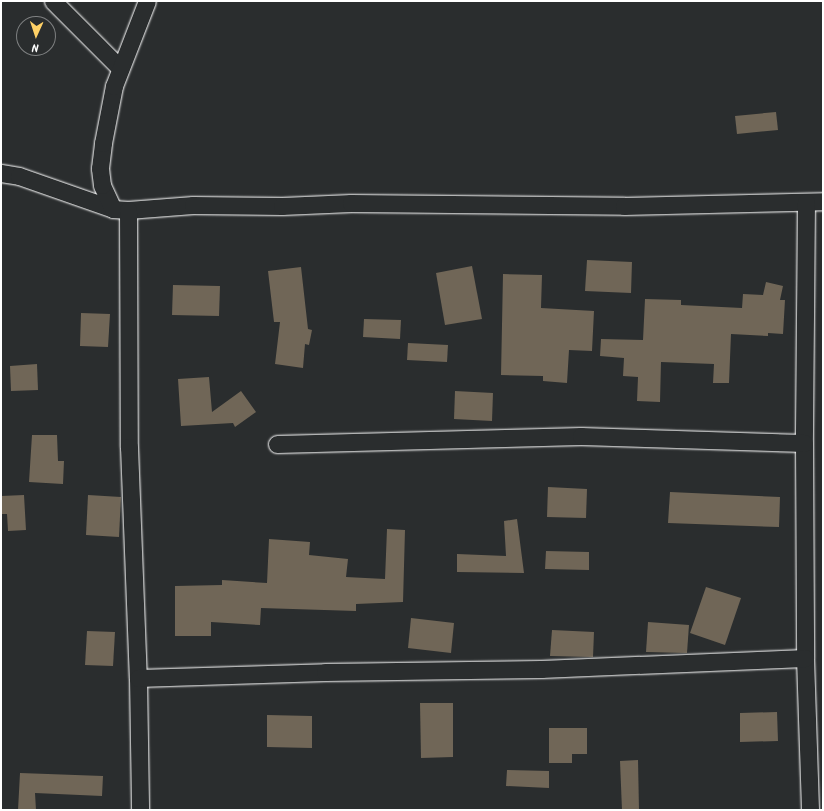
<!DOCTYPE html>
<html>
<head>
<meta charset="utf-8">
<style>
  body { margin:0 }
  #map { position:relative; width:824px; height:811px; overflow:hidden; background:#2a2d2e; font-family:Kalam,sans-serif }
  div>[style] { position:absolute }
  .building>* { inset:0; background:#706657 }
  .roads { filter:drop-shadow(0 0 1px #fff) drop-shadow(0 0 1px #fff) }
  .minor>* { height:17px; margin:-8.5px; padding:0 8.5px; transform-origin:8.5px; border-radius:8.5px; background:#2a2d2e }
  span { translate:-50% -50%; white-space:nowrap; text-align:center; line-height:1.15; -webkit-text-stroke:3.5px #2a2d2e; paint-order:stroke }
  .frame { position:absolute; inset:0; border:2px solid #fff; pointer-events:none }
  .north { position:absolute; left:16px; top:16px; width:40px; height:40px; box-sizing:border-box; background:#2a2d2e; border:1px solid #7f8182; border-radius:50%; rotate:183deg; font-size:11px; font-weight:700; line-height:16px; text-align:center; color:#fff }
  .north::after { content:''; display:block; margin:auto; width:14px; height:18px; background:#ffd166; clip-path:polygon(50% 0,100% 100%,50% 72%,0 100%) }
</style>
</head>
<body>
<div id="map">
  <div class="building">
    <i style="clip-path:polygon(776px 112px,778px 130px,737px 134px,735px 116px)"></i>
    <i style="clip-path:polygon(587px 260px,632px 262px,631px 293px,585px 291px)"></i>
    <i style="clip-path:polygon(472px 266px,482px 319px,445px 325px,436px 273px)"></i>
    <i style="clip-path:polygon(301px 267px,308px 329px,312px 330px,309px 345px,305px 344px,303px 368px,275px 364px,280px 322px,274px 322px,268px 271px)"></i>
    <i style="clip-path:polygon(503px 274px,542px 275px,541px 308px,594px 311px,592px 351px,569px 350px,567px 383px,543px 381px,543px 376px,501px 375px)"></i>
    <i style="clip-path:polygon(766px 282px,783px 286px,780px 300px,785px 300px,783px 334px,768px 333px,768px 336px,731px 334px,729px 383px,713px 383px,714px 364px,661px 362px,660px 402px,637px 401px,638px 377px,623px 376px,624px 358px,600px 356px,601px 339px,643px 340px,645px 299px,681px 300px,681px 305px,742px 308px,743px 294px,763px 295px)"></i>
    <i style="clip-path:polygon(173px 285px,220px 286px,219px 316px,172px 315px)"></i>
    <i style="clip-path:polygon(81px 313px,110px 314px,108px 347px,80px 346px)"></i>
    <i style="clip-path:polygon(364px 319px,401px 320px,400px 339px,363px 337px)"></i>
    <i style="clip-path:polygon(408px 343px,448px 345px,447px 362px,407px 360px)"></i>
    <i style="clip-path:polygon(37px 364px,38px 390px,11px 391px,10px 366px)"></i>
    <i style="clip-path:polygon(209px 377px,212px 412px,241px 391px,256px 412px,235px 427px,233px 423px,181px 426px,178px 379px)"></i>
    <i style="clip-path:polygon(455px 391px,493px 393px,492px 421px,454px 419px)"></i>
    <i style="clip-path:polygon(32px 435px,57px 435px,58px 461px,64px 461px,63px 484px,29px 482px)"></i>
    <i style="clip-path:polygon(548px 487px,587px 489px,586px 518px,547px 517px)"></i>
    <i style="clip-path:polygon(670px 492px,780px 497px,779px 527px,668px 523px)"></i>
    <i style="clip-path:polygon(24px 495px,26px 530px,8px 531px,7px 514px,1px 514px,1px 496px)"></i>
    <i style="clip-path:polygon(88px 495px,121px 497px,119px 537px,86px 535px)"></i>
    <i style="clip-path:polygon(517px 519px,524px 573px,457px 572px,457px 554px,506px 556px,504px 521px)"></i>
    <i style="clip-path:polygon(387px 529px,405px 530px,403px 602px,356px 604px,356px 611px,261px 608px,260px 625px,211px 622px,211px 636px,175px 636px,175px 586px,222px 585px,222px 580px,267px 583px,269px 539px,310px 542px,309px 555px,348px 559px,346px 577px,385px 579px)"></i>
    <i style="clip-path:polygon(546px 551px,589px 552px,589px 570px,545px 569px)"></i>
    <i style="clip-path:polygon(706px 587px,741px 598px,725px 645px,690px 633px)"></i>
    <i style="clip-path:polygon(411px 618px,454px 623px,451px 653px,408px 648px)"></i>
    <i style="clip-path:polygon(648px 622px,689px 625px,687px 653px,646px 652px)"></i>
    <i style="clip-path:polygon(552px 630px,594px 632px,593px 657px,550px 656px)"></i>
    <i style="clip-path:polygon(87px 631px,115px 632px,113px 666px,85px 665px)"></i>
    <i style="clip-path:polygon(420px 703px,453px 703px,453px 757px,421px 758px)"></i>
    <i style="clip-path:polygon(777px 712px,778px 741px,740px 742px,740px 713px)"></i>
    <i style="clip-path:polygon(267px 715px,312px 716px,312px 748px,267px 747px)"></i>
    <i style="clip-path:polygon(549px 728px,587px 728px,587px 754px,572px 754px,572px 763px,549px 763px)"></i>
    <i style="clip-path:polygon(638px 760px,639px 810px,622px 810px,620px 761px)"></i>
    <i style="clip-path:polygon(507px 770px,549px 771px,549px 788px,506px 786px)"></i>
    <i style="clip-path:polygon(20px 773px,103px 776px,102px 796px,35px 793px,36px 810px,18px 810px)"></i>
  </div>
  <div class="roads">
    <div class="minor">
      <i style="left:53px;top:1px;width:95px;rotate:45deg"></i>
      <i style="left:1px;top:173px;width:18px;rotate:9deg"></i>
      <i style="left:19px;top:176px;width:100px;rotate:19.3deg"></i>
      <i style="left:113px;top:209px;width:15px;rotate:4deg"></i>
      <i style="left:128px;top:210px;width:65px;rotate:-4.4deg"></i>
      <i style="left:193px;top:205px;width:89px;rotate:0.6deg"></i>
      <i style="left:282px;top:206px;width:69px;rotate:-2.5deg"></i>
      <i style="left:351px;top:203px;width:273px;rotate:0.6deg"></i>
      <i style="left:624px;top:206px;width:199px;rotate:-1.4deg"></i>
      <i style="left:806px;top:202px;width:241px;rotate:90.5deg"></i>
      <i style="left:804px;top:443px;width:215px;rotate:89.7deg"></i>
      <i style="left:805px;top:658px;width:152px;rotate:88.1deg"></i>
      <i style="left:113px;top:209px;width:26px;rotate:-115deg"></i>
      <i style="left:102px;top:185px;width:17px;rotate:-97deg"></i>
      <i style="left:100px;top:168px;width:25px;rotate:-83deg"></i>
      <i style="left:103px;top:143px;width:58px;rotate:-79.1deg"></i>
      <i style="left:114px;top:86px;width:91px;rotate:-68.8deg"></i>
      <i style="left:128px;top:210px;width:237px;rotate:89.8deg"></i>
      <i style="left:129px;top:447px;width:231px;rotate:87.8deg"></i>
      <i style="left:138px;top:678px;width:132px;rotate:89.1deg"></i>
      <i style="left:277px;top:444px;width:304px;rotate:-1.5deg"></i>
      <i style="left:581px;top:436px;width:223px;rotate:1.8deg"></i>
      <i style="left:138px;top:678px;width:187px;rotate:-1.8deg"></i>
      <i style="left:325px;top:672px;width:216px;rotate:-0.8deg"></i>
      <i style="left:541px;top:669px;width:264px;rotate:-2.4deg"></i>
    </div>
  </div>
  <div class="frame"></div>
  <div class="north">N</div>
</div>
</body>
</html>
